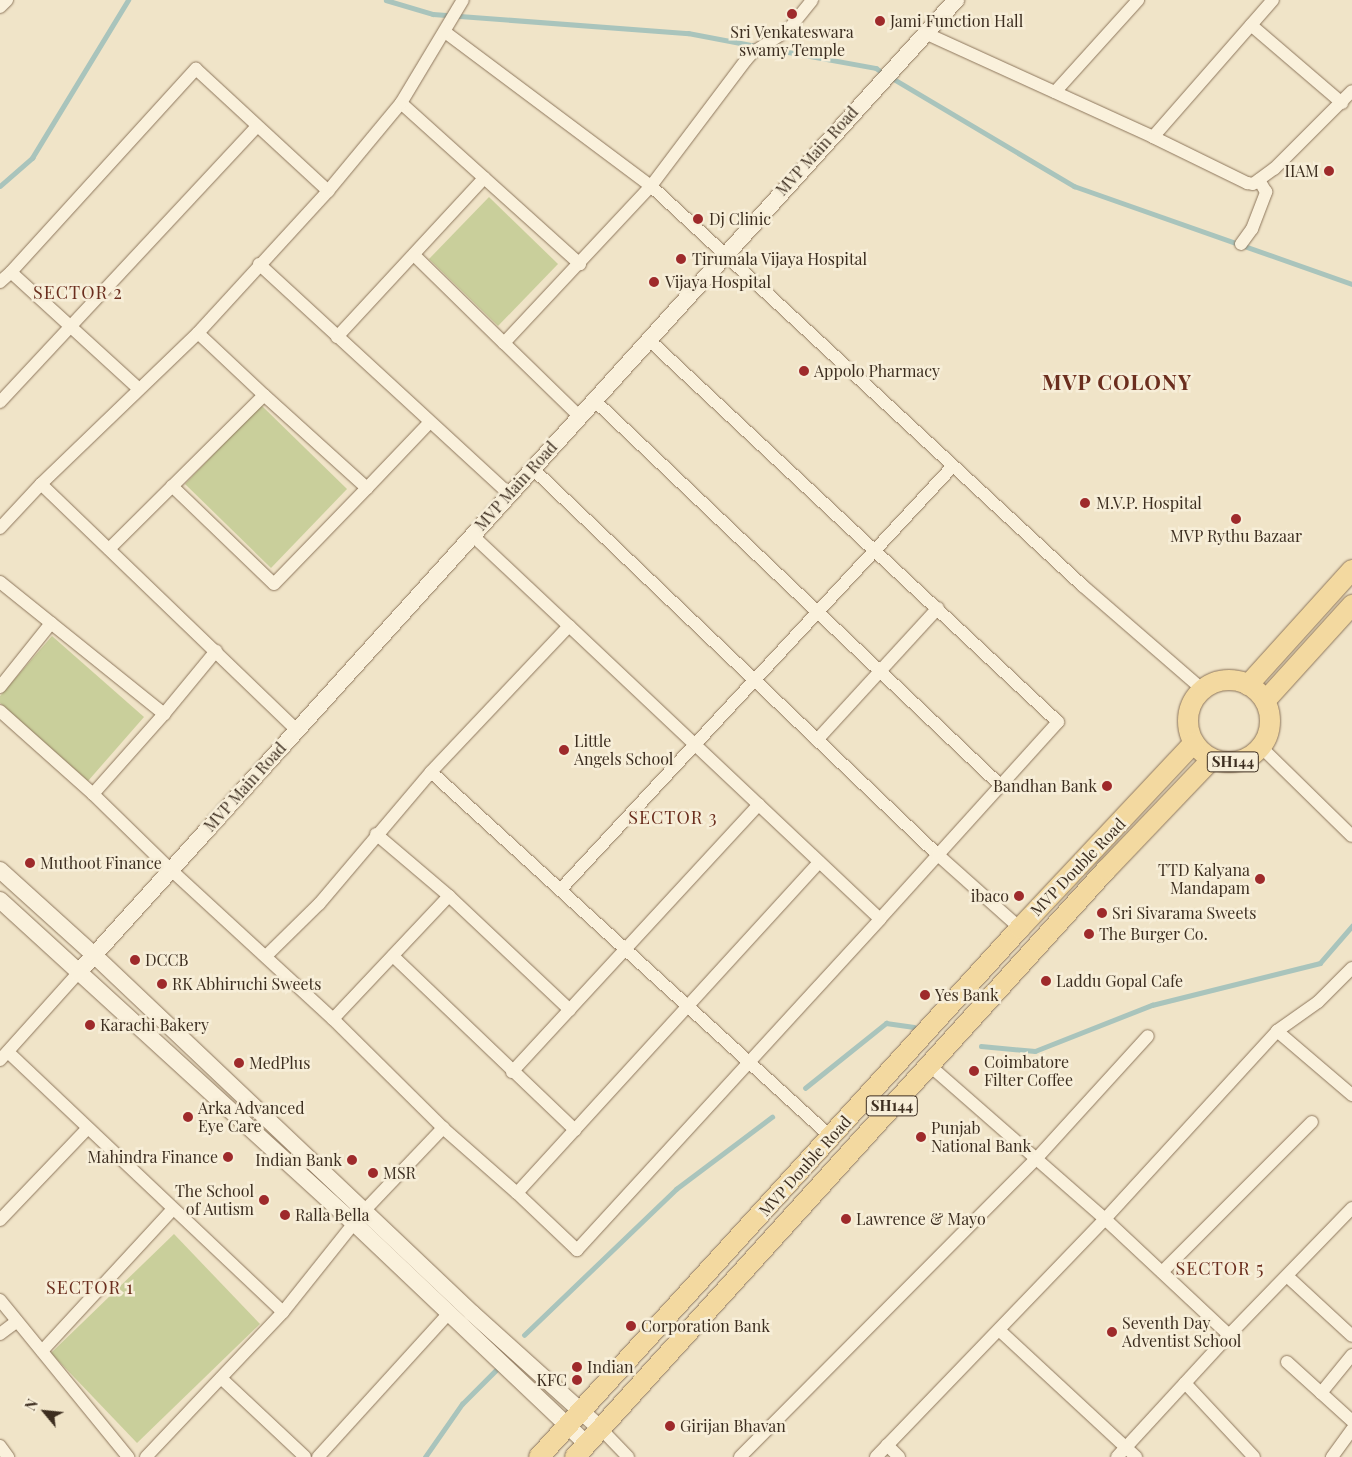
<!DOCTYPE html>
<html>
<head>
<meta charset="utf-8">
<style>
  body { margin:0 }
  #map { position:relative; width:1352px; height:1457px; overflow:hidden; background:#f0e4c8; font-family:"Playfair Display",serif }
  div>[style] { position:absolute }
  .green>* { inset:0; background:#c9cf9b }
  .stream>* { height:4.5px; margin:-2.25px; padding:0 2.25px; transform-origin:2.25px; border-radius:2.25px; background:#a9c4bc }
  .roads { filter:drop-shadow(0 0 1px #8d765c) drop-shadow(0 0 1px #8d765c) }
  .minor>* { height:12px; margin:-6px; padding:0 6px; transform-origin:6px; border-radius:6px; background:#faf1dc }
  .tertiary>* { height:16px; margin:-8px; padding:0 8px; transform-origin:8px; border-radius:8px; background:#faf1dc }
  .primary>* { height:20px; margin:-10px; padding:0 10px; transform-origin:10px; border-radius:10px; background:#f3d9a0 }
  .primary>.ring { margin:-10px; padding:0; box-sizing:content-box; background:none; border:20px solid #f3d9a0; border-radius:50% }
  .dots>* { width:14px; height:14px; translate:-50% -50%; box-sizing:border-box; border:2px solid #f7eed8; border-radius:50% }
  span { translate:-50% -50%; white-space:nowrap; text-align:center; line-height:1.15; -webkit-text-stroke:5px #f7eed8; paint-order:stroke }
  .shield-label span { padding:1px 4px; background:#f7eed8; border:1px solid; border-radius:4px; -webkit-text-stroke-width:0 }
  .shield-label { font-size:15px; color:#3d2e20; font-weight:700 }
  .poi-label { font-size:16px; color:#3d2e20 }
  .left { translate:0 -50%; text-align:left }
  .right { translate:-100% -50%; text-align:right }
  .street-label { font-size:16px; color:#3d2e20 }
  .neighbourhood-label { font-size:18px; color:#6b2e1e; letter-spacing:1px }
  .district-label { font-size:21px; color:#6b2e1e; font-weight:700; letter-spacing:1px }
  .north { position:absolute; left:20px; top:1387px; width:50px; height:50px; -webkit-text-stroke:4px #f7eed8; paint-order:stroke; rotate:298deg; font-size:14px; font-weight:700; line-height:20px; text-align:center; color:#3d2e20 }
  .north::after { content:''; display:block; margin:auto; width:18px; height:22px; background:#3d2e20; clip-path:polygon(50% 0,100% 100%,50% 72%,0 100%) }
</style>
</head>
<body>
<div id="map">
  <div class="green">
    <i style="clip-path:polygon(489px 197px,558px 264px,498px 326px,429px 259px)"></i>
    <i style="clip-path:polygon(261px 405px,347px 489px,271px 568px,185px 484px)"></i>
    <i style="clip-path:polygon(52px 636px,144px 717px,88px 781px,0 703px,0 696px)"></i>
    <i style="clip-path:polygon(174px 1234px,260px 1324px,137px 1443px,51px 1353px)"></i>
  </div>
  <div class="stream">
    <i style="left:386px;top:0;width:49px;rotate:16.6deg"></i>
    <i style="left:433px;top:14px;width:256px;rotate:4.3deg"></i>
    <i style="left:688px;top:33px;width:69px;rotate:10.8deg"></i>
    <i style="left:766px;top:48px;width:112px;rotate:10.3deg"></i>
    <i style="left:876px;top:68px;width:11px;rotate:34deg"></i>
    <i style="left:892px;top:78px;width:212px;rotate:30.7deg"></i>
    <i style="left:1074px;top:186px;width:295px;rotate:19.4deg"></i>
    <i style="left:0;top:186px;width:43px;rotate:-41.2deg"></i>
    <i style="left:32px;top:158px;width:185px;rotate:-58.7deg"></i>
    <i style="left:981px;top:1046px;width:54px;rotate:5.3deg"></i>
    <i style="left:1035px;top:1051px;width:126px;rotate:-21.5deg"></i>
    <i style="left:1152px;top:1005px;width:173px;rotate:-14deg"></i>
    <i style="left:1320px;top:963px;width:49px;rotate:-49.1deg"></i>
    <i style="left:805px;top:1088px;width:104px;rotate:-38.7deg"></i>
    <i style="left:886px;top:1023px;width:28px;rotate:8deg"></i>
    <i style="left:524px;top:1335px;width:211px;rotate:-43.8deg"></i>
    <i style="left:676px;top:1189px;width:120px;rotate:-36.9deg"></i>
    <i style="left:425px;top:1457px;width:65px;rotate:-55.1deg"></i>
    <i style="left:462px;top:1404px;width:54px;rotate:-45deg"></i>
  </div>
  <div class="roads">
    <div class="minor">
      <i style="left:0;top:7px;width:10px;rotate:-45deg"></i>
      <i style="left:1251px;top:25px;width:120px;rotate:40.6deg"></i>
      <i style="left:445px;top:32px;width:257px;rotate:36.8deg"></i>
      <i style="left:651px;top:186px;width:158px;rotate:-53deg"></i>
      <i style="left:746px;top:60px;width:9px;rotate:-49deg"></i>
      <i style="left:752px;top:53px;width:43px;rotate:-32.6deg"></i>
      <i style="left:788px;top:30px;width:38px;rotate:-51deg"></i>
      <i style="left:925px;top:33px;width:251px;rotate:24.5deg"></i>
      <i style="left:1153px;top:137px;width:105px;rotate:26.1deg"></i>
      <i style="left:1247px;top:183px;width:6px;rotate:9deg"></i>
      <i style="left:1253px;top:184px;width:26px;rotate:-36deg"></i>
      <i style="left:1274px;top:169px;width:110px;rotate:-45deg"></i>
      <i style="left:1055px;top:92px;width:124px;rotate:-47.9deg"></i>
      <i style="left:401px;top:103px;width:241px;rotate:42deg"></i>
      <i style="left:1153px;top:137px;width:182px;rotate:-48.8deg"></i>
      <i style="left:1241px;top:244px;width:19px;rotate:-54deg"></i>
      <i style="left:1252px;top:229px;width:40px;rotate:-69deg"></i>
      <i style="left:1266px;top:192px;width:14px;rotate:-120deg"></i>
      <i style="left:414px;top:255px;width:126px;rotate:44.4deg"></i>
      <i style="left:259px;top:264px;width:340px;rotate:42.6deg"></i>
      <i style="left:0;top:282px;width:15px;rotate:-42deg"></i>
      <i style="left:198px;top:333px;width:91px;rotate:43.2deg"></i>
      <i style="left:337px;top:337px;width:217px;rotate:-47.2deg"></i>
      <i style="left:648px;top:339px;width:561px;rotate:43.05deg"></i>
      <i style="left:1058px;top:722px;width:266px;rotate:132.1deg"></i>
      <i style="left:139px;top:389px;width:173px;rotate:-137.6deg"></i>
      <i style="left:11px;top:272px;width:275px;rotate:-47.7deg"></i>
      <i style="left:196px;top:69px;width:180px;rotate:42.7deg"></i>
      <i style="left:594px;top:400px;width:561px;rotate:43.48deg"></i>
      <i style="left:0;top:402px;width:377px;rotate:-47deg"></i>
      <i style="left:579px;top:416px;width:105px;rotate:-135.8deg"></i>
      <i style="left:504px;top:343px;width:215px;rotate:-46.9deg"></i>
      <i style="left:651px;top:186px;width:589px;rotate:42.8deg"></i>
      <i style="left:1083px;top:586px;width:159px;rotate:40.9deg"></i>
      <i style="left:532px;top:468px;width:561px;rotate:43.63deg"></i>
      <i style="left:938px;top:855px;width:110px;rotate:41.7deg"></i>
      <i style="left:41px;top:484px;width:355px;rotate:43.9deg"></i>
      <i style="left:172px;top:486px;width:141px;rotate:43.9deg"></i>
      <i style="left:274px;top:584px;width:134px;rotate:-45.9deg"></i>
      <i style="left:0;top:528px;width:60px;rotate:-47deg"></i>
      <i style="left:41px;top:484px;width:218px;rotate:-43.9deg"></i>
      <i style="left:198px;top:333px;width:193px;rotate:-47.5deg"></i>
      <i style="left:328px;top:191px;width:114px;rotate:-50.3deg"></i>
      <i style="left:401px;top:103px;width:120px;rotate:-59deg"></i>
      <i style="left:472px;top:535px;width:133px;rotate:43.2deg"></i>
      <i style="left:109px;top:549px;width:218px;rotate:-44.8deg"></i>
      <i style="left:264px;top:395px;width:139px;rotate:42.1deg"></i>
      <i style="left:367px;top:488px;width:91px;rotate:-46.3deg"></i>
      <i style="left:0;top:582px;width:211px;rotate:38.8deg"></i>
      <i style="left:164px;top:714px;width:107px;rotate:131.6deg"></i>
      <i style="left:93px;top:794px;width:109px;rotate:44.3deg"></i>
      <i style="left:171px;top:870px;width:220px;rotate:42.6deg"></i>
      <i style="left:333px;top:1019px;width:155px;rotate:44.7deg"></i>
      <i style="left:443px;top:1128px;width:98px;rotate:41.3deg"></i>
      <i style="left:517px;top:1193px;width:83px;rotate:43.5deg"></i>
      <i style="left:577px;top:1250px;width:449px;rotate:-47.5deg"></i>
      <i style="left:880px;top:919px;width:427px;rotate:-136.7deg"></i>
      <i style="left:569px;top:626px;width:201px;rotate:133.4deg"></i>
      <i style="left:431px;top:772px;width:173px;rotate:130.3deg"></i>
      <i style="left:319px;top:904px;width:74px;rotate:135.5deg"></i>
      <i style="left:0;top:687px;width:82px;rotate:-51.4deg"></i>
      <i style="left:0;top:711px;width:125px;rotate:41.7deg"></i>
      <i style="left:164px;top:714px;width:82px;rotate:-50.5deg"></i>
      <i style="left:817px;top:740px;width:179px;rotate:-47.5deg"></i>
      <i style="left:1261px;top:747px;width:127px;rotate:44.4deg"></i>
      <i style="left:431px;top:772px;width:542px;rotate:42.38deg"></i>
      <i style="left:376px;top:834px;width:96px;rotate:40.3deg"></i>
      <i style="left:449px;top:896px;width:166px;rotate:43.3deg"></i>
      <i style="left:561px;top:889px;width:577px;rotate:-47.18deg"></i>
      <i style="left:393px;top:956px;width:252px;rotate:43.7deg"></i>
      <i style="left:333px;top:1019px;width:169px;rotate:-46.7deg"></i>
      <i style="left:1277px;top:1031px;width:50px;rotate:-35.3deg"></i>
      <i style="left:1318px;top:1002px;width:48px;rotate:-45deg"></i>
      <i style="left:8px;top:1052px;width:378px;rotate:43.4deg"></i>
      <i style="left:0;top:1060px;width:117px;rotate:-48.1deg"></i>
      <i style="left:929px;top:1065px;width:234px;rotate:41.2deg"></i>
      <i style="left:1105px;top:1219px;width:170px;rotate:43.1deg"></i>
      <i style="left:1229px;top:1335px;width:177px;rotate:-45.9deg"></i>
      <i style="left:512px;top:1072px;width:364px;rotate:-47.3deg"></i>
      <i style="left:517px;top:1193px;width:448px;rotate:-47.6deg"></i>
      <i style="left:364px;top:1211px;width:115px;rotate:-46.4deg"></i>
      <i style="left:0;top:1220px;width:126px;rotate:-46.3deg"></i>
      <i style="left:1162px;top:1272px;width:212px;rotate:-45deg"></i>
      <i style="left:1287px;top:1276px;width:88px;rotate:42.7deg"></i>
      <i style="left:0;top:1300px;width:203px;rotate:50.8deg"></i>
      <i style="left:999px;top:1330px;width:187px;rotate:42.8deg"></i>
      <i style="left:0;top:1334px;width:21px;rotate:-37deg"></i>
      <i style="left:42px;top:1351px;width:193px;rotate:-47.3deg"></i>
      <i style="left:1287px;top:1362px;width:88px;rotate:42.2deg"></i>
      <i style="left:221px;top:1378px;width:115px;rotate:43.2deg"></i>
      <i style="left:1185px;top:1383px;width:101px;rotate:47deg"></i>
      <i style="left:1321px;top:1393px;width:49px;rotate:-50.8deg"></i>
      <i style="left:601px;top:1429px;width:39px;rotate:46deg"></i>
      <i style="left:887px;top:1445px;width:17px;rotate:45deg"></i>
      <i style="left:0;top:1446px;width:14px;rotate:54deg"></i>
      <i style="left:146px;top:1457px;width:199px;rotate:-46.6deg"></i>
      <i style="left:283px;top:1312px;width:114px;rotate:-51.4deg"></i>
      <i style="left:318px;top:1457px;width:193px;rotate:-47.7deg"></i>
      <i style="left:740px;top:1457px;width:420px;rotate:-45.2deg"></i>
      <i style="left:1036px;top:1159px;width:166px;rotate:-47.7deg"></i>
      <i style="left:876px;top:1457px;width:330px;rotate:-46.1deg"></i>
      <i style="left:1105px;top:1219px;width:255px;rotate:-47.5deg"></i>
      <i style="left:1277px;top:1031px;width:99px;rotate:40.5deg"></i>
      <i style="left:1117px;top:1457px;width:166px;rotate:-47.4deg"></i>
      <i style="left:1332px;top:1457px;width:34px;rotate:-54deg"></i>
    </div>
    <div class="tertiary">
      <i style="left:0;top:870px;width:127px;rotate:42.1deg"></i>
      <i style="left:94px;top:955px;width:521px;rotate:43.44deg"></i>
      <i style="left:472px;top:1313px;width:173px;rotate:42deg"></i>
      <i style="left:0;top:900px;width:479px;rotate:42.4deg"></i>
      <i style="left:354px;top:1223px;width:321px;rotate:43.5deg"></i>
      <i style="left:78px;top:973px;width:1311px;rotate:-47.94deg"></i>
    </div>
    <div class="primary">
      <i class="ring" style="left:1188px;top:680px;width:62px;height:62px"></i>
      <i style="left:1248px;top:685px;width:155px;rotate:-47.9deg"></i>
      <i style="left:1265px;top:701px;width:130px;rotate:-47.8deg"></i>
      <i style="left:539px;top:1457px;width:715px;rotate:-47.72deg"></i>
      <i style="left:1020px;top:928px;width:254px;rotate:-46.8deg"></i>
      <i style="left:575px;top:1457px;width:792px;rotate:-47.87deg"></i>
      <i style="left:1106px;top:870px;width:153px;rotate:-46.3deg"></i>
    </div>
  </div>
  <div class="dots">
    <i style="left:792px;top:14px;background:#9e2a2b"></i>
    <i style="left:880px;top:21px;background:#9e2a2b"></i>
    <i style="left:1329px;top:171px;background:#9e2a2b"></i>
    <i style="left:698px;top:219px;background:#9e2a2b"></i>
    <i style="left:681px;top:259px;background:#9e2a2b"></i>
    <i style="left:654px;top:282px;background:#9e2a2b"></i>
    <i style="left:804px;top:371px;background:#9e2a2b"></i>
    <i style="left:1085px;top:503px;background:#9e2a2b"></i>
    <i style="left:1236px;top:519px;background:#9e2a2b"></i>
    <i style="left:564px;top:750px;background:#9e2a2b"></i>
    <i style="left:1107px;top:786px;background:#9e2a2b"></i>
    <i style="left:30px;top:863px;background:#9e2a2b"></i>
    <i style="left:1260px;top:879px;background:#9e2a2b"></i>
    <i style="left:1019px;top:896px;background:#9e2a2b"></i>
    <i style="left:1102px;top:913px;background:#9e2a2b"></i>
    <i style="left:1089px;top:934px;background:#9e2a2b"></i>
    <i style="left:135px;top:960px;background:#9e2a2b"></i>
    <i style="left:1046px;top:981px;background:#9e2a2b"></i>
    <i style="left:162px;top:984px;background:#9e2a2b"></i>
    <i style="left:925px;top:995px;background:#9e2a2b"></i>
    <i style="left:90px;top:1025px;background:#9e2a2b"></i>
    <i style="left:239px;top:1063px;background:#9e2a2b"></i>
    <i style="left:974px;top:1071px;background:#9e2a2b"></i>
    <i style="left:188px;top:1117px;background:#9e2a2b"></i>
    <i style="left:921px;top:1137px;background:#9e2a2b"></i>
    <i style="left:228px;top:1157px;background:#9e2a2b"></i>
    <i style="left:352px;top:1160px;background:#9e2a2b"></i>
    <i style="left:373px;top:1173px;background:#9e2a2b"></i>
    <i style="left:264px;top:1200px;background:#9e2a2b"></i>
    <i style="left:285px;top:1215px;background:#9e2a2b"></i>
    <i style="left:846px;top:1219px;background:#9e2a2b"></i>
    <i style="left:631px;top:1326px;background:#9e2a2b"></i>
    <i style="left:1112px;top:1332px;background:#9e2a2b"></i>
    <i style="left:577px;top:1367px;background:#9e2a2b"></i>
    <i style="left:577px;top:1380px;background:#9e2a2b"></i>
    <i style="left:670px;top:1426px;background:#9e2a2b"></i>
  </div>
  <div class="shield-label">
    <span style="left:1233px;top:762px">SH144</span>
    <span style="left:892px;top:1106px">SH144</span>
  </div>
  <div class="poi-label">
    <span class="left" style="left:890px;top:21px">Jami Function Hall</span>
    <span style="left:792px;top:41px">Sri Venkateswara<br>swamy Temple</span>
    <span class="right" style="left:1319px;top:171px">IIAM</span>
    <span class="left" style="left:709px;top:219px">Dj Clinic</span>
    <span class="left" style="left:692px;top:259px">Tirumala Vijaya Hospital</span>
    <span class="left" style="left:665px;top:282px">Vijaya Hospital</span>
    <span class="left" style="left:814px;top:371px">Appolo Pharmacy</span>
    <span class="left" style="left:1096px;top:503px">M.V.P. Hospital</span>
    <span style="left:1236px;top:536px">MVP Rythu Bazaar</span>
    <span class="left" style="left:574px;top:750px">Little<br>Angels School</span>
    <span class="right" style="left:1097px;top:786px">Bandhan Bank</span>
    <span class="left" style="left:40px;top:863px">Muthoot Finance</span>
    <span class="right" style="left:1250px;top:879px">TTD Kalyana<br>Mandapam</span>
    <span class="right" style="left:1009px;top:896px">ibaco</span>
    <span class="left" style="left:1112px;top:913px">Sri Sivarama Sweets</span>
    <span class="left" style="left:1099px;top:934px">The Burger Co.</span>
    <span class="left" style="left:145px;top:960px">DCCB</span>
    <span class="left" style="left:1056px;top:981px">Laddu Gopal Cafe</span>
    <span class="left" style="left:172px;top:984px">RK Abhiruchi Sweets</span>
    <span class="left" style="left:935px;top:995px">Yes Bank</span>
    <span class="left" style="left:100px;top:1025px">Karachi Bakery</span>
    <span class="left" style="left:984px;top:1071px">Coimbatore<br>Filter Coffee</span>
    <span class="left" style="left:249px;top:1063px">MedPlus</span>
    <span class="left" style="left:198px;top:1117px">Arka Advanced<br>Eye Care</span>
    <span class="left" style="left:931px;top:1137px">Punjab<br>National Bank</span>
    <span class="right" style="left:218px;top:1157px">Mahindra Finance</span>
    <span class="right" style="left:342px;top:1160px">Indian Bank</span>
    <span class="left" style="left:383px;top:1173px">MSR</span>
    <span class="right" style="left:254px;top:1200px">The School<br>of Autism</span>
    <span class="left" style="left:295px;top:1215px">Ralla Bella</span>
    <span class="left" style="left:856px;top:1219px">Lawrence &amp; Mayo</span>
    <span class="left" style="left:1122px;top:1332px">Seventh Day<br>Adventist School</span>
    <span class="left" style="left:641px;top:1326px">Corporation Bank</span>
    <span class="left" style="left:587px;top:1367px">Indian</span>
    <span class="right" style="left:567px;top:1380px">KFC</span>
    <span class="left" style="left:680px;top:1426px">Girijan Bhavan</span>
  </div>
  <div class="street-label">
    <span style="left:817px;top:151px;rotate:-48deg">MVP Main Road</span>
    <span style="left:516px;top:486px;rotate:-48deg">MVP Main Road</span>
    <span style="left:245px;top:787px;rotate:-48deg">MVP Main Road</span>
    <span style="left:1078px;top:867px;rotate:-46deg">MVP Double Road</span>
    <span style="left:805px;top:1166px;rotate:-48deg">MVP Double Road</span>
  </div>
  <div class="neighbourhood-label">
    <span style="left:78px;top:292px">SECTOR 2</span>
    <span style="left:673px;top:817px">SECTOR 3</span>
    <span style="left:1220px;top:1268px">SECTOR 5</span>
    <span style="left:90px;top:1287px">SECTOR 1</span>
  </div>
  <div class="district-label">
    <span style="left:1117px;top:381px">MVP COLONY</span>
  </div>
  <div class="north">N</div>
</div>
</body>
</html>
